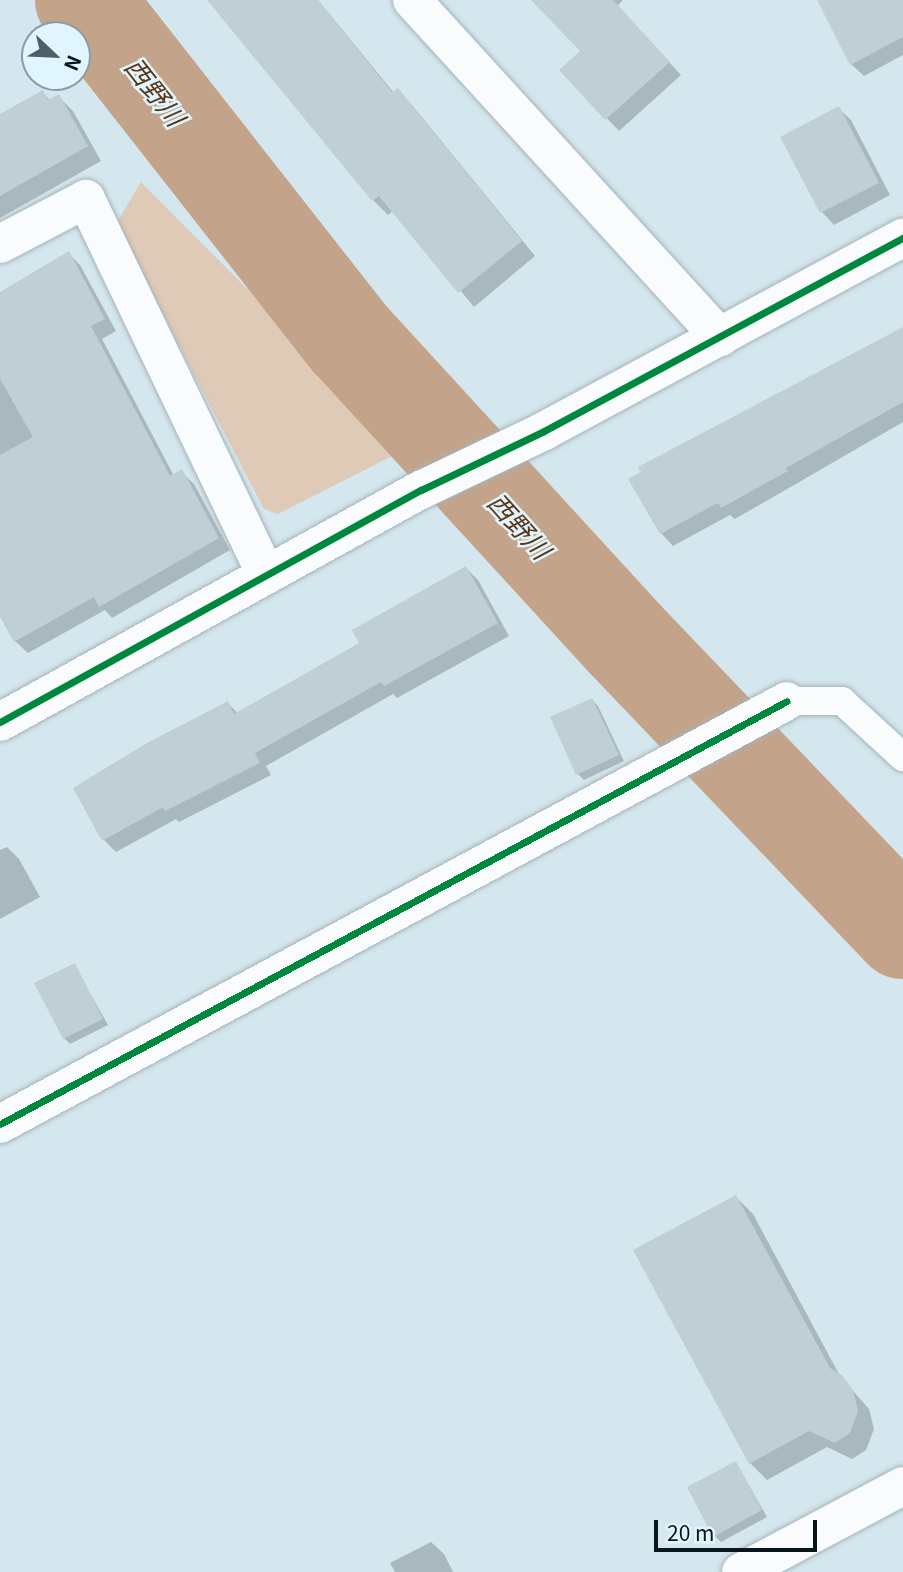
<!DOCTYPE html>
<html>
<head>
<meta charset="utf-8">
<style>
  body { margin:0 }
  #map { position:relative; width:903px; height:1572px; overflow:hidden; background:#d4e6ee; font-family:Georgia,"Noto Sans JP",serif }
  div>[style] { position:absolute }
  .green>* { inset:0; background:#dfcab8 }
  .shadow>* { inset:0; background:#0003 }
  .river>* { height:98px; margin:-49px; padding:0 49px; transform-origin:49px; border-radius:49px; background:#c3a48a }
  .building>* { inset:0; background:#c0cfd5 }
  .roads { filter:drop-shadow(0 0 2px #a5b3b9) drop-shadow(0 0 2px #a5b3b9) }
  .service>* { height:28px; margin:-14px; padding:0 14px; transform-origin:14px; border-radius:14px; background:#f9fbfc }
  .minor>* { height:38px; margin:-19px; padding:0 19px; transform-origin:19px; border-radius:19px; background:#f9fbfc }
  .cycleway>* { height:7px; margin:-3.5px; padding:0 3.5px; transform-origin:3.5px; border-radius:3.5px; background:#00873e }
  span { translate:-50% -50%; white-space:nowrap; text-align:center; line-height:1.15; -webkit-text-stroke:5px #e1f5fe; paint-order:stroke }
  .water-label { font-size:26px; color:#5a3516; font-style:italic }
  .north { position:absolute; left:21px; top:21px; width:70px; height:70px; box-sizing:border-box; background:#e1f5fe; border:2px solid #8a9ba3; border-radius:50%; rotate:113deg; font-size:19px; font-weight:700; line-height:28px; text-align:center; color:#08151a }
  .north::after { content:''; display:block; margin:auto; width:24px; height:32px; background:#4f5e64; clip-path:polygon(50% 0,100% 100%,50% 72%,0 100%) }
  .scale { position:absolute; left:654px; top:1520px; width:163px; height:32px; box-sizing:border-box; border:4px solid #08151a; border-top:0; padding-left:9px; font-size:21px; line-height:24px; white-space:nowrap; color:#08151a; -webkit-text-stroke:5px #e1f5fe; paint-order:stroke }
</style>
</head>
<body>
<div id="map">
  <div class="green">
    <i style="clip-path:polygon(141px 182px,406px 449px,278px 514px,264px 509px,116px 224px)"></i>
  </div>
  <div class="shadow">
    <i style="clip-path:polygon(210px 0,318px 0,394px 93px,397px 90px,412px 105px,535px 256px,474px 307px,394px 210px,388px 215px,373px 200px)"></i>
    <i style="clip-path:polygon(534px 0,623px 0,617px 6px,681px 75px,619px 131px,561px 70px,582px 51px)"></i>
    <i style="clip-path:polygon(819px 0,903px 0,903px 55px,864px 76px,851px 64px)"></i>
    <i style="clip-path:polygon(42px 92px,51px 101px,59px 97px,73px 111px,101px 161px,0 218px,0 116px)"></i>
    <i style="clip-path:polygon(838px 108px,851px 120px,890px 195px,834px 225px,822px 212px,782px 138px)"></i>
    <i style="clip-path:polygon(68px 253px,80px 265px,116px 331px,102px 339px,174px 476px,181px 472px,194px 484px,230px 550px,112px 618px,105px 610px,28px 653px,15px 641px,0 613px,0 293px)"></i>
    <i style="clip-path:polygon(903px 332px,903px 422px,735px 519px,730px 515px,673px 546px,661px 533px)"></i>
    <i style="clip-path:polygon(466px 568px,478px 580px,509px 636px,397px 698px,393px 694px,266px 766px,271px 775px,179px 822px,176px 819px,116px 852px,104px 840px,75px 789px,228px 703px,238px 714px,361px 643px)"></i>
    <i style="clip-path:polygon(592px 700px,598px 706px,624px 761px,584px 780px,578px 774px)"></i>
    <i style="clip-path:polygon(7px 847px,19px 859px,40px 897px,0 919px,0 850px)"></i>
    <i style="clip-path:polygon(74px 965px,108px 1025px,70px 1044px,64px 1038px)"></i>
    <i style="clip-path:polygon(736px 1197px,753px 1214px,840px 1376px,869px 1409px,874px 1429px,866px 1450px,852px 1459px,827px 1447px,767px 1480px,750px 1463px)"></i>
    <i style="clip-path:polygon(736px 1463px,767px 1517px,721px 1542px,715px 1536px)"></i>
    <i style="clip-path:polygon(431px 1542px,444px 1554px,453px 1572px,395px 1572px,390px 1563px)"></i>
  </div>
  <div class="river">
    <i style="left:84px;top:0;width:432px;rotate:51.9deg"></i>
    <i style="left:351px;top:340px;width:404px;rotate:47.5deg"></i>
    <i style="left:624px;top:638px;width:404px;rotate:46.3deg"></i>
  </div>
  <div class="building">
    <i style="clip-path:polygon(207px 0,318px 0,392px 92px,398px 88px,522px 241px,458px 293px,379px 196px,372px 201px)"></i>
    <i style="clip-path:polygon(531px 0,613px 0,670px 62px,605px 120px,559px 70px,580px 51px)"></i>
    <i style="clip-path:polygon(817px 0,903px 0,903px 37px,850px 65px)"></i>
    <i style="clip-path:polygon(43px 90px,48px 100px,59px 94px,88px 146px,0 196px,0 114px)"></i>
    <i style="clip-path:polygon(839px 106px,879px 183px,820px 213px,780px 137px)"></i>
    <i style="clip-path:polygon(69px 251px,105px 319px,91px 326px,170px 476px,182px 469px,219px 538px,99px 607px,94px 597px,14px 642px,0 617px,0 455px,33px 437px,0 379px,0 292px)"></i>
    <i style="clip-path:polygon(903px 327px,903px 402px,786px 468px,788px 471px,721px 508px,718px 503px,660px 534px,628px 479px,641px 472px,638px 467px)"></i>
    <i style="clip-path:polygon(466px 566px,498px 623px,384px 686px,381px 682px,255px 753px,260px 763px,165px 811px,163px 807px,102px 841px,73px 788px,147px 743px,228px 701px,234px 714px,359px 643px,352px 630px)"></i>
    <i style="clip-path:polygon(592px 698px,619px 755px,576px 775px,550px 717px)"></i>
    <i style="clip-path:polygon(75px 963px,103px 1019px,63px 1039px,34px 983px)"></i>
    <i style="clip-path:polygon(736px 1195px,830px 1368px,842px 1375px,853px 1390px,858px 1411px,850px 1433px,835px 1443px,809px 1431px,749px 1464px,633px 1250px)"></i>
    <i style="clip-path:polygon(736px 1461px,762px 1510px,713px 1537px,687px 1487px)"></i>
  </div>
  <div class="roads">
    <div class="service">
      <i style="left:787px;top:701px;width:55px"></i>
      <i style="left:842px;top:701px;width:83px;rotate:42.6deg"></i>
    </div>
    <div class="minor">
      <i style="left:412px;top:0;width:457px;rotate:47.6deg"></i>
      <i style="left:0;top:244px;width:97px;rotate:-27.6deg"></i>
      <i style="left:86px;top:199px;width:417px;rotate:64.4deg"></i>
      <i style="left:0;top:722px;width:481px;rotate:-28.9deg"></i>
      <i style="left:421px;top:490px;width:136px;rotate:-25.6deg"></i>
      <i style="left:544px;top:431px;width:408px;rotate:-28.3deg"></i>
      <i style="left:0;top:1124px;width:893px;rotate:-28.26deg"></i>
      <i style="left:741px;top:1572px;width:183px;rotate:-28deg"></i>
    </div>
  </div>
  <div class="cycleway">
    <i style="left:0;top:722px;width:481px;rotate:-28.9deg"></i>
    <i style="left:421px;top:490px;width:136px;rotate:-25.6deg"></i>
    <i style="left:544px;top:431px;width:408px;rotate:-28.3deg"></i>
    <i style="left:0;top:1124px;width:893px;rotate:-28.26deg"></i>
  </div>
  <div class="water-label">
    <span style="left:156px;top:91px;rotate:52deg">西野川</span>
    <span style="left:520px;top:525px;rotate:48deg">西野川</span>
  </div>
  <div class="north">N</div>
  <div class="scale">20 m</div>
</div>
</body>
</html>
